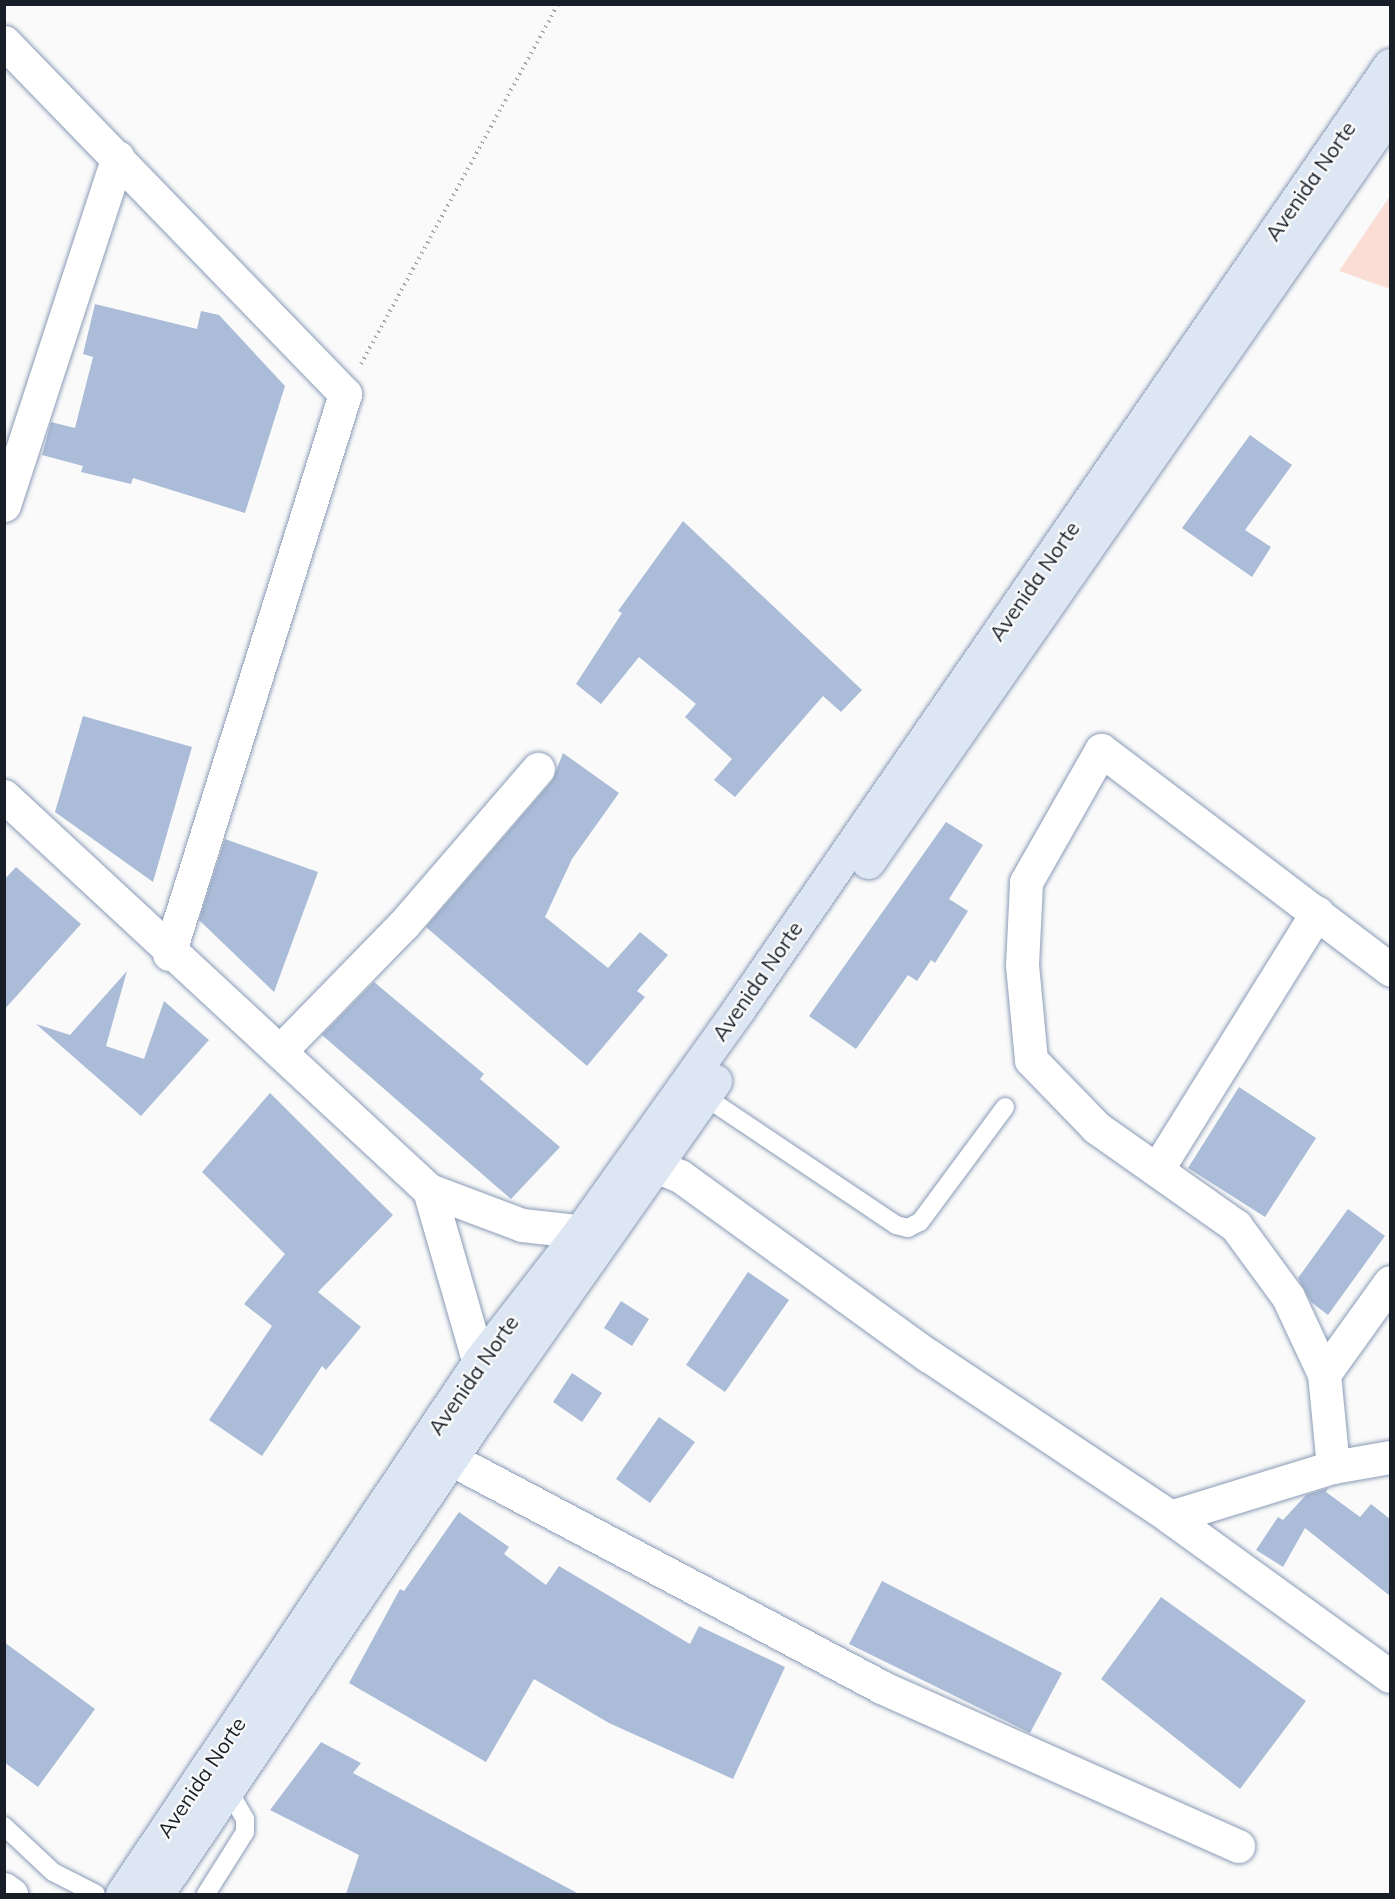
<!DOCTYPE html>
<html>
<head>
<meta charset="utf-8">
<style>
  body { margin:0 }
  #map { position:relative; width:1395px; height:1899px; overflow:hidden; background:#fafafa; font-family:Mulish,sans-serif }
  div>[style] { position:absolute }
  .green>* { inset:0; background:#faded6 }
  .building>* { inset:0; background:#aabcd7 }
  .path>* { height:4px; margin-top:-2px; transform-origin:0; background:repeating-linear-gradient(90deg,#a5a7ab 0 1.5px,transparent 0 6px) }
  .roads { filter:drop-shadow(0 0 2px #8a9bb6) drop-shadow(0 0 2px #8a9bb6) }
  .service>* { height:18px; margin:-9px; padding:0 9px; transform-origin:9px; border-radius:9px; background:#fff }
  .minor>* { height:33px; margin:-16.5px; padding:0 16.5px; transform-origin:16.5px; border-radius:16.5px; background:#fff }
  .primary>* { height:33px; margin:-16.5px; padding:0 16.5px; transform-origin:16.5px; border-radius:16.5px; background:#dde6f3 }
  span { translate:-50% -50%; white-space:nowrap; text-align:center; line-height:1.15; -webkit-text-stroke:4.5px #fafafa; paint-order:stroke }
  .street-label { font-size:21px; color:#181e28 }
  .frame { position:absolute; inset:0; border:6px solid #181e28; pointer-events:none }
</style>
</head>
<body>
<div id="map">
  <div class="green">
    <i style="clip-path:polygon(1390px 196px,1390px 289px,1339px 271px)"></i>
  </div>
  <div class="building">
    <i style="clip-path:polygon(95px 304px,197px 329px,201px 311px,219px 315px,285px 386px,245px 513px,133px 478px,131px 484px,81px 472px,83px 466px,42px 455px,51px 422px,75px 428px,93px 357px,83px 354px)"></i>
    <i style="clip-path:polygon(1250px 435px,1292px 465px,1245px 530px,1271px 547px,1252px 577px,1182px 528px)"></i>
    <i style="clip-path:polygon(683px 521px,862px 690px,841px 712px,823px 696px,735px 797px,714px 780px,732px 759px,685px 717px,696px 704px,639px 657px,601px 704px,576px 684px,622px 613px,618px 611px)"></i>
    <i style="clip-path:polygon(83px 716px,192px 747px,153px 882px,55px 812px)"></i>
    <i style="clip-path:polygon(563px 753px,619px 793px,572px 859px,545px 917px,608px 968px,640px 932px,668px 955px,637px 991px,645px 997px,587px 1066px,426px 927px,552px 781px)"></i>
    <i style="clip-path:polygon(946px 822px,983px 845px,949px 899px,968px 911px,935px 963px,931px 960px,917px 981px,908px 975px,856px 1049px,809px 1016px)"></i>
    <i style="clip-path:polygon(225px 839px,318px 872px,274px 992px,199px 920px)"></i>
    <i style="clip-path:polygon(16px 867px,81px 924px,4px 1010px,4px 880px)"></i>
    <i style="clip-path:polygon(127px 971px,106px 1046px,144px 1059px,164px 1001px,209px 1040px,141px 1116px,36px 1024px,70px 1035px)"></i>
    <i style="clip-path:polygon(374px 982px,484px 1074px,480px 1079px,560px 1147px,511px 1199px,322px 1035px)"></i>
    <i style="clip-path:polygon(1239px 1087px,1316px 1138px,1265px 1217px,1188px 1168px)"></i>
    <i style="clip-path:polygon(270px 1093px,393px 1215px,318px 1292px,361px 1327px,326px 1370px,322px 1366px,262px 1456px,209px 1420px,272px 1326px,244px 1304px,285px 1254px,202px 1172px)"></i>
    <i style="clip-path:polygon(1348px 1209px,1385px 1236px,1328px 1315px,1311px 1302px,1298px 1278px)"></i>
    <i style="clip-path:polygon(748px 1272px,789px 1300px,725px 1392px,686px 1365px)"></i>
    <i style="clip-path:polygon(621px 1301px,649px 1319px,632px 1346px,604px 1328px)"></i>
    <i style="clip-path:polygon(572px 1373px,602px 1393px,582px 1422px,553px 1402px)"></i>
    <i style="clip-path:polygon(659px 1417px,695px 1442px,650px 1503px,616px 1479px)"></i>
    <i style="clip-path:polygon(1328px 1488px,1326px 1492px,1360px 1517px,1371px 1504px,1390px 1519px,1390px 1596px,1305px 1528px,1283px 1567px,1256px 1550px,1278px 1517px,1283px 1520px,1306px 1495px)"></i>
    <i style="clip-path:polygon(459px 1512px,509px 1547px,504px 1554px,546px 1585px,559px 1566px,690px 1644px,699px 1626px,785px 1667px,733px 1779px,609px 1723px,534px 1679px,486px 1762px,349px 1683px,400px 1589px,404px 1591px)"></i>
    <i style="clip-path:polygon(882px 1581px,1062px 1673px,1030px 1733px,849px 1644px)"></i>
    <i style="clip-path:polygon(1161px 1597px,1306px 1701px,1240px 1789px,1101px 1679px)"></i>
    <i style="clip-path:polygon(4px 1642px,95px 1709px,38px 1787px,4px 1762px)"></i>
    <i style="clip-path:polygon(321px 1742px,361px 1763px,353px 1773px,579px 1894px,346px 1894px,359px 1855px,270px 1810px)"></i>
  </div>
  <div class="path">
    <i style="left:361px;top:364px;width:410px;rotate:-61.3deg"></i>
  </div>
  <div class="roads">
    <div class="service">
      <i style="left:704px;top:1096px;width:231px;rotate:33.9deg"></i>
      <i style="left:896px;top:1225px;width:12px;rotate:14deg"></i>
      <i style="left:908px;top:1228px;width:13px;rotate:-27deg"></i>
      <i style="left:920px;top:1222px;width:143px;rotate:-53.5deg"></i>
      <i style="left:4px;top:1826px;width:67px;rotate:43.2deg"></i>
      <i style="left:53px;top:1872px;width:48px;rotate:27.1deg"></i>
      <i style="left:206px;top:1894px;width:73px;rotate:-57.8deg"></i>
      <i style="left:245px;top:1832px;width:13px;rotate:-90deg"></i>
      <i style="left:245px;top:1819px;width:34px;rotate:-120deg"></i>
    </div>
    <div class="minor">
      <i style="left:4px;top:42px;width:490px;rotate:45.9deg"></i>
      <i style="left:345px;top:394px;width:587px;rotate:107.45deg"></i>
      <i style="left:4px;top:505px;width:366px;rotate:-71.9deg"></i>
      <i style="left:4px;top:796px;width:580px;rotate:42.83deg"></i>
      <i style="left:429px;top:1190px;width:99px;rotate:20.6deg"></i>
      <i style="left:522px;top:1225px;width:82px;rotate:6.3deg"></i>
      <i style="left:280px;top:1051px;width:177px;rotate:-45.7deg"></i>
      <i style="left:404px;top:924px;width:205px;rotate:-49.2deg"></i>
      <i style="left:656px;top:1166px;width:26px;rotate:23deg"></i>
      <i style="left:680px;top:1176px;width:307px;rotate:35.9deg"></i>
      <i style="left:929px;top:1356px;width:290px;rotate:33.7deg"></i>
      <i style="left:1170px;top:1517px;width:271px;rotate:35.9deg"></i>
      <i style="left:1158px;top:1168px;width:301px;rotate:-58.1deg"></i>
      <i style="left:429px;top:1190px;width:202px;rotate:73.9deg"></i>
      <i style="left:1324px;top:1374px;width:113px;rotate:-54.3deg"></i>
      <i style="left:451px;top:1459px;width:487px;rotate:27.9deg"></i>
      <i style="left:881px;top:1687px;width:391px;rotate:24deg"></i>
      <i style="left:1333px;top:1467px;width:93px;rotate:-95.5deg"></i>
      <i style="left:1324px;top:1374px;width:85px;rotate:-115.1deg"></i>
      <i style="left:1288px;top:1297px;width:88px;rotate:-126.2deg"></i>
      <i style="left:1236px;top:1226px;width:170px;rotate:-144.8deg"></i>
      <i style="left:1097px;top:1128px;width:95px;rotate:-134.1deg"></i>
      <i style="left:1031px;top:1060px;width:95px;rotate:-95.4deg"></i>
      <i style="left:1022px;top:965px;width:83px;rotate:-87.2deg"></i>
      <i style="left:1026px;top:882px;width:152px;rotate:-60.4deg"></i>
      <i style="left:1101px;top:750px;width:363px;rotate:37.2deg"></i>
      <i style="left:1170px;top:1517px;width:170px;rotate:-17.1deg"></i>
      <i style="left:1333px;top:1467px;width:58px;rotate:-10deg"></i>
      <i style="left:4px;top:1889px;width:9px;rotate:36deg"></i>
    </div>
    <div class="primary">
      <i style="left:868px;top:862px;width:913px;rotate:-55.13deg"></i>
      <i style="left:122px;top:1894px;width:643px;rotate:-56.16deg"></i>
      <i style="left:480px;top:1360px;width:161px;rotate:-52.1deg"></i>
      <i style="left:579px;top:1233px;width:274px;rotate:-54.5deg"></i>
      <i style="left:738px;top:1010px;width:1148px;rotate:-55.4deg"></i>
      <i style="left:157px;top:1894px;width:591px;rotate:-55.96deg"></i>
      <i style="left:488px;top:1404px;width:395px;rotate:-54.9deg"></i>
    </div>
  </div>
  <div class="street-label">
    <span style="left:1310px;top:181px;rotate:-55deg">Avenida Norte</span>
    <span style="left:1034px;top:581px;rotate:-55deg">Avenida Norte</span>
    <span style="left:757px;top:981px;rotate:-55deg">Avenida Norte</span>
    <span style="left:473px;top:1375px;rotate:-55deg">Avenida Norte</span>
    <span style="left:201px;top:1777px;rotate:-56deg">Avenida Norte</span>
  </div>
  <div class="frame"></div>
</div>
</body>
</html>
